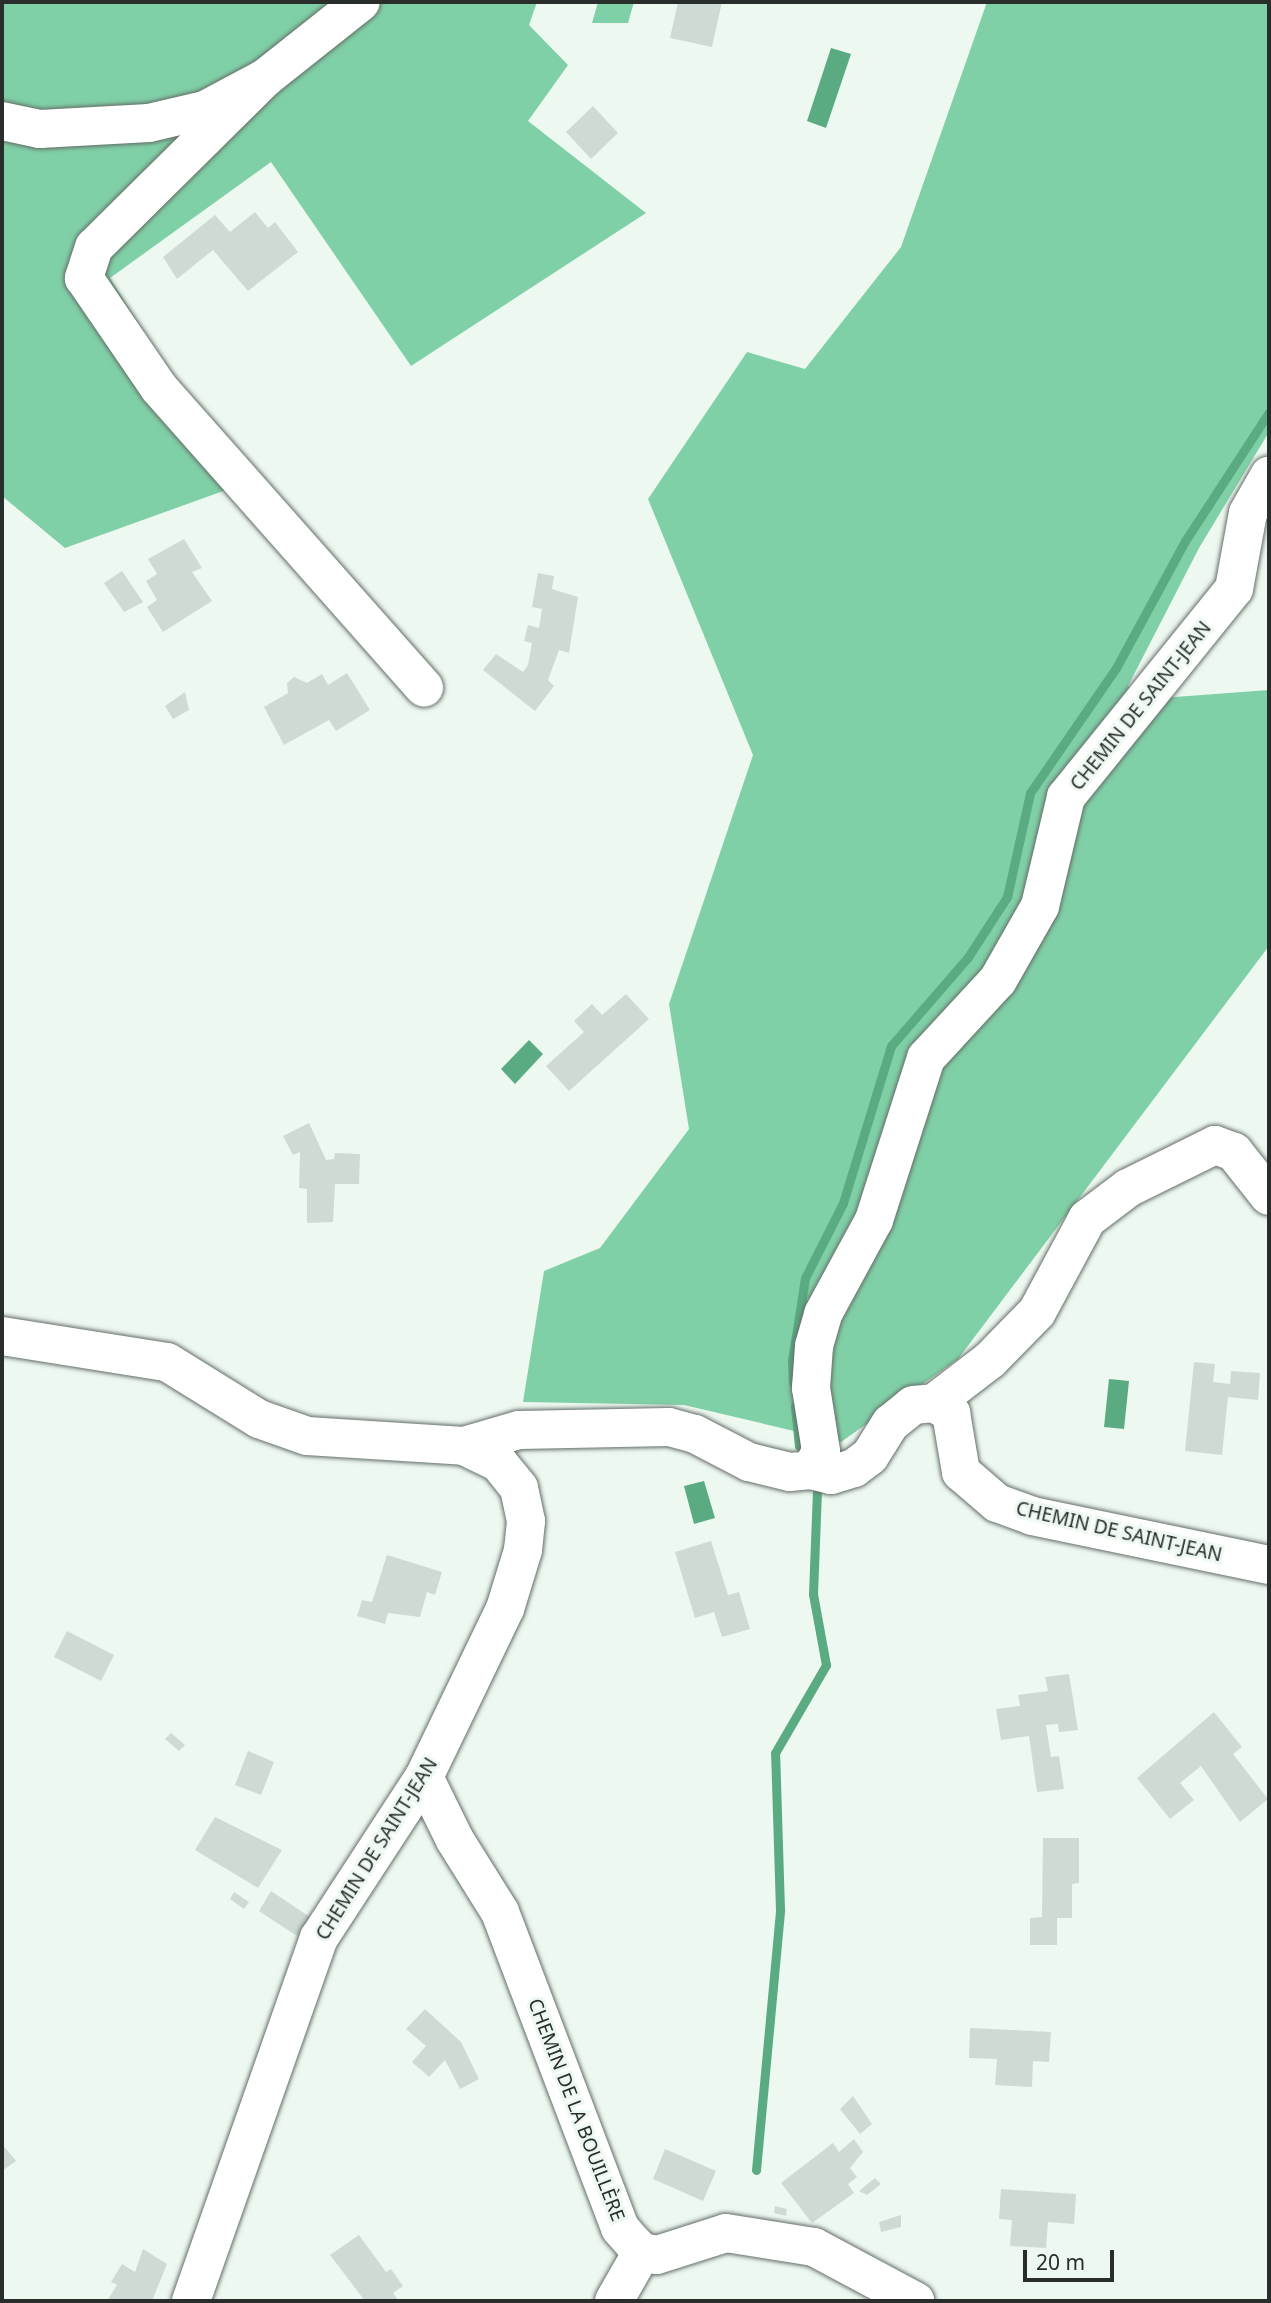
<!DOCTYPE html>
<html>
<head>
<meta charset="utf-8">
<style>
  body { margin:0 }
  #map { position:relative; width:1271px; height:2303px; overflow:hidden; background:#edf8f1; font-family:"Noto Sans",sans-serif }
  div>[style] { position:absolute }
  .forest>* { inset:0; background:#80d0a7 }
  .water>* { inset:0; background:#5aaa82 }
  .stream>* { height:9px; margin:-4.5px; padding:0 4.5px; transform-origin:4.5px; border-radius:4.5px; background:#5aaa82 }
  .building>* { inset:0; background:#cfdad4 }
  .roads { filter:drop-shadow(0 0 2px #646e68) drop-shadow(0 0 2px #646e68) }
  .minor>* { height:38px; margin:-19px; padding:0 19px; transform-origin:19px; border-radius:19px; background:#fff }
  span { translate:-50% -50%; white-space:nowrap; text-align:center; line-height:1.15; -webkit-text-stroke:6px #edf8f1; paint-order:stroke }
  .street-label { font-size:19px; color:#292d2b }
  .frame { position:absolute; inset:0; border:4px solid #292d2b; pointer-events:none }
  .scale { position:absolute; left:1023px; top:2250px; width:91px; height:32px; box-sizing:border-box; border:4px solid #292d2b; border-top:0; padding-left:9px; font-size:21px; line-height:24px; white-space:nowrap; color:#292d2b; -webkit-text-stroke:5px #edf8f1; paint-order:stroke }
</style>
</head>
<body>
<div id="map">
  <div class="forest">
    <i style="clip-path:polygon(2px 2px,537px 2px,529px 25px,568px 65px,528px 121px,646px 213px,411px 366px,271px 162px,110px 278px,240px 485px,65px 548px,2px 496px)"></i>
    <i style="clip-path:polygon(598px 2px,634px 2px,628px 23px,592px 23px)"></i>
    <i style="clip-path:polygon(987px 2px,1269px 2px,1269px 432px,1199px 548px,1128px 686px,1148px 699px,1269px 690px,1269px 946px,958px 1359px,841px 1442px,684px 1405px,523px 1402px,544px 1271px,600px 1248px,689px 1129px,669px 1004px,753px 755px,648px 499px,747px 352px,805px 369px,901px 247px)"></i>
  </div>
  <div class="water">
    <i style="clip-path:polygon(831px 48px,851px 54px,826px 128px,807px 121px)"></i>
    <i style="clip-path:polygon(529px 1040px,543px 1054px,515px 1084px,501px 1069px)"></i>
    <i style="clip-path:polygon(1109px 1379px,1129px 1381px,1124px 1429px,1104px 1427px)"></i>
    <i style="clip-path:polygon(704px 1481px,715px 1518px,694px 1524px,684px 1486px)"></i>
  </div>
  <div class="stream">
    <i style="left:793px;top:1382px;width:21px;rotate:-93deg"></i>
    <i style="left:792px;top:1361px;width:84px;rotate:-81.1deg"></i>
    <i style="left:805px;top:1278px;width:84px;rotate:-63.1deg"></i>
    <i style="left:843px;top:1203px;width:164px;rotate:-73deg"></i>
    <i style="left:891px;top:1046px;width:118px;rotate:-49.1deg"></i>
    <i style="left:968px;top:957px;width:72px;rotate:-57deg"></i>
    <i style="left:1007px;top:897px;width:107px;rotate:-77.5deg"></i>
    <i style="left:1030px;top:793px;width:152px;rotate:-55.5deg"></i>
    <i style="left:1116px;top:668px;width:145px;rotate:-61.5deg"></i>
    <i style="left:1185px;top:541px;width:154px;rotate:-56.9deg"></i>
    <i style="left:795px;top:1406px;width:40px;rotate:84.3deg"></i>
    <i style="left:756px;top:2170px;width:262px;rotate:-84.7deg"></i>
    <i style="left:780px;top:1909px;width:156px;rotate:-91.8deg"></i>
    <i style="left:775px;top:1753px;width:102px;rotate:-59.9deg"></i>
    <i style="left:826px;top:1665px;width:72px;rotate:-100.4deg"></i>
    <i style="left:813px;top:1594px;width:102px;rotate:-87.8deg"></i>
  </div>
  <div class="building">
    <i style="clip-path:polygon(678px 2px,722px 2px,712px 47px,670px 38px)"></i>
    <i style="clip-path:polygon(593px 106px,618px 133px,591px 159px,566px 132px)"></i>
    <i style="clip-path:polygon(255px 212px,268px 228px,275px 222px,298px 252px,248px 291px,213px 250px,177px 279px,163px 257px,215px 215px,230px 232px)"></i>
    <i style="clip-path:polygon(184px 539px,202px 568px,192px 572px,212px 601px,163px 632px,147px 607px,157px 600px,146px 581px,157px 574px,148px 559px)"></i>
    <i style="clip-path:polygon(122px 571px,143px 602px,124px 612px,104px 583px)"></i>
    <i style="clip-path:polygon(538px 573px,554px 576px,552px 589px,578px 597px,569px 653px,559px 650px,548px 680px,554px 686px,535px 711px,483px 670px,496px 654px,523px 672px,528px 665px,532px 643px,524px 641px,528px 625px,539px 628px,542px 609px,532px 607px)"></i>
    <i style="clip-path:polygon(347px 673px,370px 710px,336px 731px,329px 720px,284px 745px,264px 707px,288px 693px,287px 683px,294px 677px,307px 683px,322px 674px,328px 685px)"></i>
    <i style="clip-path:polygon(185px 692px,189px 710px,173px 719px,165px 706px)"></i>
    <i style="clip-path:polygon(626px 994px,649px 1019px,569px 1091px,546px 1066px,584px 1032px,574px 1021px,592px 1004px,602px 1015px)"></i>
    <i style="clip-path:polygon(309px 1123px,326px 1160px,334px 1159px,335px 1153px,360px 1154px,359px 1184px,335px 1184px,333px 1222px,307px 1223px,307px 1189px,299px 1188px,300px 1152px,293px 1155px,283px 1136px)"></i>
    <i style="clip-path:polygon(1194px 1362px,1215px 1364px,1213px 1382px,1230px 1384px,1231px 1371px,1260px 1373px,1258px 1400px,1228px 1397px,1222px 1455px,1185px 1451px)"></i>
    <i style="clip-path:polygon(711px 1541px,728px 1595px,739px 1592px,750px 1629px,722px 1637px,714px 1612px,695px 1618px,675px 1552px)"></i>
    <i style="clip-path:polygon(387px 1555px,442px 1572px,435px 1595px,427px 1592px,420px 1617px,388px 1613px,385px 1624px,357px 1616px,362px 1600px,372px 1602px)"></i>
    <i style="clip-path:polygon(67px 1631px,114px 1655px,101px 1681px,54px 1657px)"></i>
    <i style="clip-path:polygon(1069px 1674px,1078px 1730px,1059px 1732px,1058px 1724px,1046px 1725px,1051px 1757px,1059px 1756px,1064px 1789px,1037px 1792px,1029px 1736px,1001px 1740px,996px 1709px,1020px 1706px,1018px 1695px,1048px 1691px,1045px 1677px)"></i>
    <i style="clip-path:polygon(1214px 1712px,1242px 1747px,1233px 1754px,1268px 1799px,1240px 1822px,1201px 1766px,1180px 1783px,1194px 1800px,1170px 1819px,1137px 1778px)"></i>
    <i style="clip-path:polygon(171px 1733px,185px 1745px,179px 1751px,165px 1739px)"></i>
    <i style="clip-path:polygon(248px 1751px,274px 1762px,261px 1795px,235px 1785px)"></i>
    <i style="clip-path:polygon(215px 1817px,282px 1850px,258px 1888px,195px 1850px)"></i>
    <i style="clip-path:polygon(1043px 1838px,1079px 1838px,1079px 1883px,1072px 1884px,1072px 1918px,1057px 1918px,1057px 1945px,1030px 1945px,1030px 1918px,1042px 1917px)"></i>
    <i style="clip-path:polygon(271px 1891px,310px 1917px,297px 1936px,259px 1911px)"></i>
    <i style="clip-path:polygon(234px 1892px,249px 1902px,244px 1909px,230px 1899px)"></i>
    <i style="clip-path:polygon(425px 2009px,461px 2042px,479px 2079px,460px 2089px,445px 2060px,429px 2077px,412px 2062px,426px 2046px,406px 2029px)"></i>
    <i style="clip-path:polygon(970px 2028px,1051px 2032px,1049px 2062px,1033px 2061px,1032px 2087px,995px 2085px,997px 2059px,969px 2058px)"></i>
    <i style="clip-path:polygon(853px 2096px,872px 2124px,860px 2134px,840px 2109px)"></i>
    <i style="clip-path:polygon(854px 2139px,863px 2152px,850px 2168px,857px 2177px,848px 2184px,854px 2193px,812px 2223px,781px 2183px,833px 2143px,839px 2152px)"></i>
    <i style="clip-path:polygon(2px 2144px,16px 2161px,2px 2171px)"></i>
    <i style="clip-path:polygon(665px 2149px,716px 2171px,703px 2201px,653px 2179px)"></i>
    <i style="clip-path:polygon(875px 2178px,881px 2184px,867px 2195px,859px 2191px)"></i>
    <i style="clip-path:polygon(1001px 2189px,1076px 2194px,1074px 2224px,1048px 2222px,1046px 2248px,1010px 2246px,1012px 2220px,999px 2219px)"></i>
    <i style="clip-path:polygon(775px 2206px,787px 2209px,786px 2216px,774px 2213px)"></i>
    <i style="clip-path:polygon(901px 2215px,901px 2227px,881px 2232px,879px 2222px)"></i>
    <i style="clip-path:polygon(359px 2235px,386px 2272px,391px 2269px,403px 2286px,393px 2293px,399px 2301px,365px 2301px,330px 2255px)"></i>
    <i style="clip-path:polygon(143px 2249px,167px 2264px,152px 2301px,107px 2301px,117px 2285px,111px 2282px,122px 2264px,135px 2272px)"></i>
  </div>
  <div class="roads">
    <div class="minor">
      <i style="left:265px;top:78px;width:240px;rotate:135.3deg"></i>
      <i style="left:94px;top:247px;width:33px;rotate:108deg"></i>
      <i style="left:84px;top:278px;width:133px;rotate:55.7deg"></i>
      <i style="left:159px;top:388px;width:400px;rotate:48.5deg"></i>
      <i style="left:2px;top:121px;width:39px;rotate:12deg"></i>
      <i style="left:40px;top:129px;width:109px;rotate:-3.2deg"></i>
      <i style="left:149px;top:123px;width:57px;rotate:-13.1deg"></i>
      <i style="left:205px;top:110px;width:68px;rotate:-28.1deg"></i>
      <i style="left:265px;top:78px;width:122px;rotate:-38.4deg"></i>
      <i style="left:2px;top:1336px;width:167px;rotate:9deg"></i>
      <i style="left:167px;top:1362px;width:108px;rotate:31.8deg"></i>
      <i style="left:259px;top:1419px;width:51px;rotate:19.5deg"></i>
      <i style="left:307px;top:1436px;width:157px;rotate:3.6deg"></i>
      <i style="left:464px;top:1446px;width:57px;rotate:-16.2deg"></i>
      <i style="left:519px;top:1430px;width:150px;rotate:-1.1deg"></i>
      <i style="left:669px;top:1427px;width:27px;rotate:15deg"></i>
      <i style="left:695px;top:1434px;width:61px;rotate:27.4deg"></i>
      <i style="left:749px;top:1462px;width:42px;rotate:13.7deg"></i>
      <i style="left:790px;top:1472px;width:21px;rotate:-5deg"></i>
      <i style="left:811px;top:1470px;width:21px;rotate:14deg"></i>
      <i style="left:831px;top:1475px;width:24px;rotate:-17deg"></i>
      <i style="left:854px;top:1468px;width:20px;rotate:-37deg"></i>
      <i style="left:870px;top:1456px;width:39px;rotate:-58deg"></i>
      <i style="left:891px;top:1423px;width:28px;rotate:-39deg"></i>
      <i style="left:913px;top:1405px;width:21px;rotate:-5deg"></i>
      <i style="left:934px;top:1403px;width:20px;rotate:30deg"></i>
      <i style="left:951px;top:1413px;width:60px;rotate:80.4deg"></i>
      <i style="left:961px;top:1472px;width:48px;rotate:40.7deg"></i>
      <i style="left:997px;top:1503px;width:37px;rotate:20deg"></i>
      <i style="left:1032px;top:1516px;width:242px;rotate:11.7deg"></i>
      <i style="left:934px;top:1403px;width:71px;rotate:-37.5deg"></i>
      <i style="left:990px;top:1360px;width:67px;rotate:-45.6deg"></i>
      <i style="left:1037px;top:1312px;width:106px;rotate:-61.7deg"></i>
      <i style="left:1087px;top:1219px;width:51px;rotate:-37.1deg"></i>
      <i style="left:1128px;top:1188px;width:97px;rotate:-26.3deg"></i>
      <i style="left:1215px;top:1145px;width:20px;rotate:20deg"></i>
      <i style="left:1234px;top:1152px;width:56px;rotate:51.5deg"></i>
      <i style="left:811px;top:1470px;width:21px;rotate:-62deg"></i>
      <i style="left:821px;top:1451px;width:64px;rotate:-99deg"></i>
      <i style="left:811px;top:1388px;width:42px;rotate:-85.9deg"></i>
      <i style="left:814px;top:1346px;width:33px;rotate:-74deg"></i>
      <i style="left:823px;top:1314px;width:107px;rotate:-61.5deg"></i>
      <i style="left:874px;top:1220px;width:170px;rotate:-72.2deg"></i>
      <i style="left:926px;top:1058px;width:106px;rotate:-47.3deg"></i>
      <i style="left:998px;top:980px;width:85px;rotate:-60.4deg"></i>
      <i style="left:1040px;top:906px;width:112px;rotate:-76.6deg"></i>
      <i style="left:1066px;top:797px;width:267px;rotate:-51.1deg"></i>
      <i style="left:1234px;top:589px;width:77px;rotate:-79.6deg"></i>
      <i style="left:1248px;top:513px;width:43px;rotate:-60.4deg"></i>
      <i style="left:424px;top:1777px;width:70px;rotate:63.8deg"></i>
      <i style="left:455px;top:1840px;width:85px;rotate:58deg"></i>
      <i style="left:500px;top:1912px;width:338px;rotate:69.2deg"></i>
      <i style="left:620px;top:2228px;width:21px;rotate:49deg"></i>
      <i style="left:634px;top:2244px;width:11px;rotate:45deg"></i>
      <i style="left:642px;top:2252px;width:15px;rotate:11deg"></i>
      <i style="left:657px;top:2255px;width:72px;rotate:-17.7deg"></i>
      <i style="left:726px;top:2233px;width:89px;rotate:9deg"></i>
      <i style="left:814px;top:2247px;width:115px;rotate:28.1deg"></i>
      <i style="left:191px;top:2301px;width:385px;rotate:-70.6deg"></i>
      <i style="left:319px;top:1938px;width:192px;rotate:-56.9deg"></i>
      <i style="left:424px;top:1777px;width:187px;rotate:-64.3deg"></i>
      <i style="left:505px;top:1609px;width:62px;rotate:-73deg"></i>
      <i style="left:523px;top:1550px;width:29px;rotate:-84deg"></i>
      <i style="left:526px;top:1521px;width:34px;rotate:-102deg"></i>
      <i style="left:519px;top:1488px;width:32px;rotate:-129deg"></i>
      <i style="left:499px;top:1463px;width:39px;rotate:-154deg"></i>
      <i style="left:614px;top:2301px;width:56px;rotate:-60.3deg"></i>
    </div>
  </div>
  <div class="street-label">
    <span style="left:1141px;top:706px;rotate:-51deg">CHEMIN DE SAINT-JEAN</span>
    <span style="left:1119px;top:1532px;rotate:13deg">CHEMIN DE SAINT-JEAN</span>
    <span style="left:377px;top:1849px;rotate:-58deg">CHEMIN DE SAINT-JEAN</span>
    <span style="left:576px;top:2110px;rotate:69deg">CHEMIN DE LA BOUILLÈRE</span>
  </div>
  <div class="frame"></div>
  <div class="scale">20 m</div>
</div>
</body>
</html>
